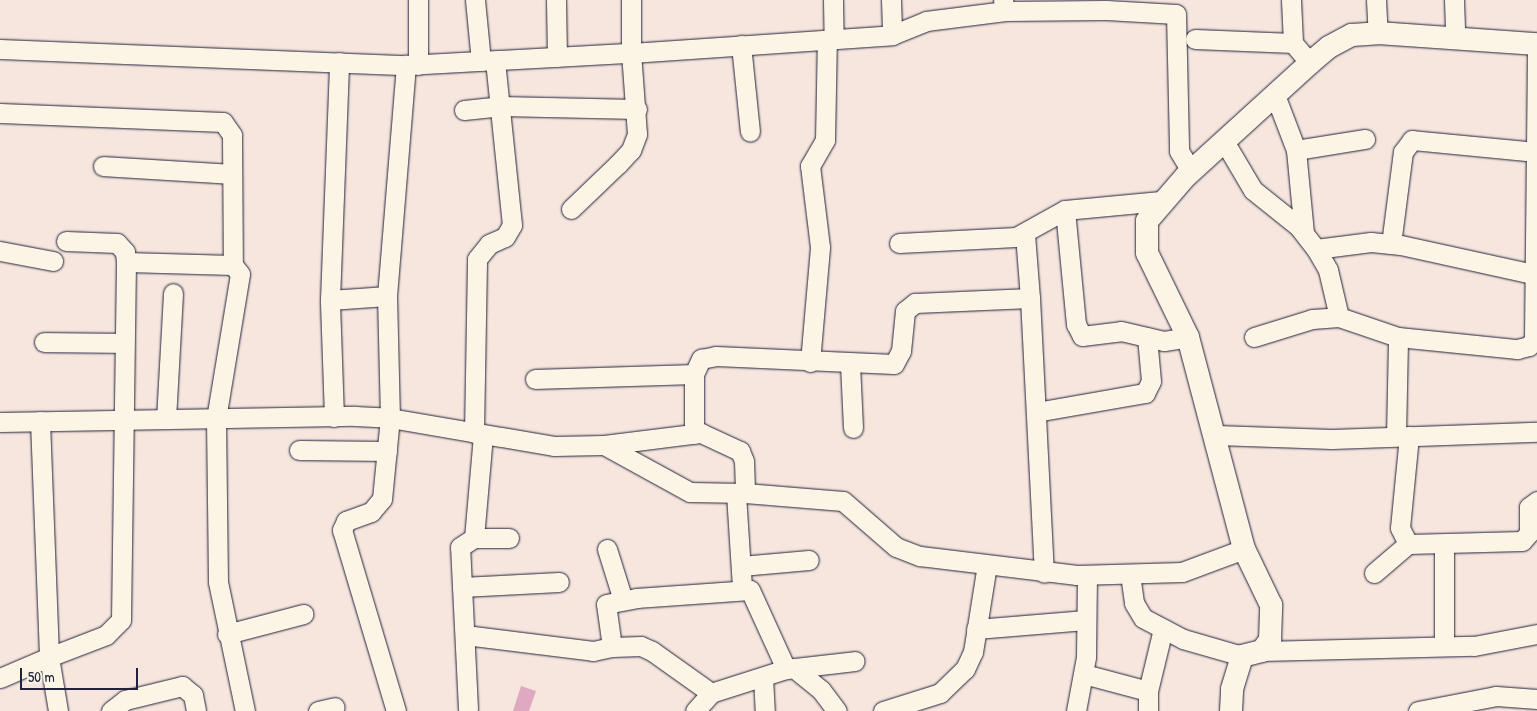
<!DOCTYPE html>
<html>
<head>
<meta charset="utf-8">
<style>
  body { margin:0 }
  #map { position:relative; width:1537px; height:711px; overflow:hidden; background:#f6e6de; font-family:"Patrick Hand",sans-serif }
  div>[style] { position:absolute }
  .building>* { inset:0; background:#dfa9c1 }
  .roads { filter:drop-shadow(0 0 1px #22223b) drop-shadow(0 0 1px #22223b) }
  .minor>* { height:19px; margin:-9.5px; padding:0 9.5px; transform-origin:9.5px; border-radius:9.5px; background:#fcf5e5 }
  .tertiary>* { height:22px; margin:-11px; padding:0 11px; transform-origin:11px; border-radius:11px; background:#fcf5e5 }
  span { translate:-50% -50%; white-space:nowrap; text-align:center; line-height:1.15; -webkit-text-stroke:4px #fcf5e5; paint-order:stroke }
  .scale { position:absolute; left:20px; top:668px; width:118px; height:22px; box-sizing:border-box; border:2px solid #22223b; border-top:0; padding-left:6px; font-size:15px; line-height:18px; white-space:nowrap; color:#22223b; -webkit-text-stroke:4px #fcf5e5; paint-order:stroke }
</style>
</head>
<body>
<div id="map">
  <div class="building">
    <i style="clip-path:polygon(521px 686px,536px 691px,529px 711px,513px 711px)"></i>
  </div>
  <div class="roads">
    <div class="minor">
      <i style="left:418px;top:0;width:65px;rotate:90deg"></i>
      <i style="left:475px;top:0;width:61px;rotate:84.4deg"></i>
      <i style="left:556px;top:0;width:57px;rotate:89deg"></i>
      <i style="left:833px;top:0;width:39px;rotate:89deg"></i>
      <i style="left:891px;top:0;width:35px;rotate:88deg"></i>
      <i style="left:1003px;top:0;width:11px;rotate:80deg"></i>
      <i style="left:1005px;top:11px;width:101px;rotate:-0.6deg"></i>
      <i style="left:1106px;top:10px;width:70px;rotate:3.3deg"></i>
      <i style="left:1176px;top:14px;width:137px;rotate:88.7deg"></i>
      <i style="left:1179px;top:151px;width:23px;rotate:59deg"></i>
      <i style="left:1291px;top:0;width:43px;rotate:87.3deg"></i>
      <i style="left:1293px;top:43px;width:26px;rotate:50deg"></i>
      <i style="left:1376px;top:0;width:33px;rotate:87deg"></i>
      <i style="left:1454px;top:0;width:38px;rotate:88deg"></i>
      <i style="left:1195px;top:39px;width:98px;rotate:2.3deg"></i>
      <i style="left:741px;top:45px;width:87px;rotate:84.1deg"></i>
      <i style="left:0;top:49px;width:406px;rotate:2.3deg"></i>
      <i style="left:406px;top:65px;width:225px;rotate:-3.1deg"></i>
      <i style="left:631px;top:53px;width:53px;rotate:-90deg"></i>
      <i style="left:1275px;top:95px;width:59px;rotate:69.1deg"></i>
      <i style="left:1296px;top:150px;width:83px;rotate:84.5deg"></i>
      <i style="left:464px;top:110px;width:36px;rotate:-6deg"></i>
      <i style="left:500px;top:106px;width:137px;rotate:1.3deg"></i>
      <i style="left:0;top:113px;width:223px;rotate:2.3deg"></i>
      <i style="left:223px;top:122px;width:16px;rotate:55deg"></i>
      <i style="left:232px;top:135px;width:130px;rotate:89.6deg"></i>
      <i style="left:1224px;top:141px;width:57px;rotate:59.4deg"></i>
      <i style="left:1253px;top:190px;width:58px;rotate:38.7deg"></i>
      <i style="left:1298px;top:226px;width:29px;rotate:52deg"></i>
      <i style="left:1316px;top:249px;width:24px;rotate:60deg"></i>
      <i style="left:1328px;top:270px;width:48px;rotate:76.8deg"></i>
      <i style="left:1296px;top:150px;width:70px;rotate:-9.1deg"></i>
      <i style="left:103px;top:166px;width:129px;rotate:3.5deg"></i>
      <i style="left:571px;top:209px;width:65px;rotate:-43.8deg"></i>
      <i style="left:618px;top:164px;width:19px;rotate:-47deg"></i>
      <i style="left:631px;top:150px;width:17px;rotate:-69deg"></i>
      <i style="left:637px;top:134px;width:81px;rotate:-94.2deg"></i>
      <i style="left:631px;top:53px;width:262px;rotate:-3.9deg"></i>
      <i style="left:892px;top:35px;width:37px;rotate:-22deg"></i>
      <i style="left:926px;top:21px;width:80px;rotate:-7.2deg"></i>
      <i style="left:1065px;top:210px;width:115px;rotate:84.5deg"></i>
      <i style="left:1076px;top:324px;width:13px;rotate:63deg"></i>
      <i style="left:1082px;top:336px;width:39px;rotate:-7deg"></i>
      <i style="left:1121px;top:331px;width:44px;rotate:13.1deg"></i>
      <i style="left:1164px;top:341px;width:24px;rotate:-9deg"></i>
      <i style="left:66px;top:241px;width:51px;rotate:2.2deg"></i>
      <i style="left:117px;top:243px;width:12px;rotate:48deg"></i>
      <i style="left:125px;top:252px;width:10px;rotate:84deg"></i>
      <i style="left:126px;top:262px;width:107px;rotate:1.6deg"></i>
      <i style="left:233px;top:265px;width:11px;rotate:52deg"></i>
      <i style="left:240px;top:274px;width:147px;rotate:99.4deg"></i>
      <i style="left:216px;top:419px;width:163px;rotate:89.3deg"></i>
      <i style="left:218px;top:582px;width:132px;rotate:78.2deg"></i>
      <i style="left:899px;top:243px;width:117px;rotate:-2.9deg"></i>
      <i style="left:1016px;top:237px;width:56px;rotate:-28.9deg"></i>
      <i style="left:1065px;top:210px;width:96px;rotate:-5.4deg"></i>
      <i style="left:1391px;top:244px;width:93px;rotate:-82.6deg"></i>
      <i style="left:1403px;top:152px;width:15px;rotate:-53deg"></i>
      <i style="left:1412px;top:140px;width:126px;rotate:5.5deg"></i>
      <i style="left:1316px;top:249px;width:55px;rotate:-7.3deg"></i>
      <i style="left:1371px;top:242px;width:30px;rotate:6deg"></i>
      <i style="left:1401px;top:245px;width:139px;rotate:12.4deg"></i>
      <i style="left:0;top:251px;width:54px;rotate:10.7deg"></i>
      <i style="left:1030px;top:298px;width:275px;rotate:87.1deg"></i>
      <i style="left:330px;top:300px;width:57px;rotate:-4deg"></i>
      <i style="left:1254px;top:337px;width:61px;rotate:-17.2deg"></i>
      <i style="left:1312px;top:319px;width:27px;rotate:-4deg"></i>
      <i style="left:1339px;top:317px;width:62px;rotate:18.7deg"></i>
      <i style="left:44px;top:342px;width:79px;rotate:0.7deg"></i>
      <i style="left:810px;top:362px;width:115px;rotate:-85deg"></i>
      <i style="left:820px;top:247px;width:82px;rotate:-97deg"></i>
      <i style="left:810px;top:166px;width:30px;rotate:-60deg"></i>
      <i style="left:825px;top:140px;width:100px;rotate:-88.9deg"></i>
      <i style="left:850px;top:364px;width:64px;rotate:87.3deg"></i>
      <i style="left:535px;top:379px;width:159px;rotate:-1.8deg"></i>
      <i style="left:1036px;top:412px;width:111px;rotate:-9.9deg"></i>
      <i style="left:1145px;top:393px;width:13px;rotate:-63deg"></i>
      <i style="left:1151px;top:381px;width:44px;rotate:-95.2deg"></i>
      <i style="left:334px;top:417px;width:117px;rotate:-92deg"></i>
      <i style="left:330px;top:300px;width:238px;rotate:-87.8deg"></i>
      <i style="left:166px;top:419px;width:126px;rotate:-86.8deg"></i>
      <i style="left:40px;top:421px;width:236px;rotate:87.8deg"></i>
      <i style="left:49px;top:657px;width:61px;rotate:-21.1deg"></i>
      <i style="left:106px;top:635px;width:21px;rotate:-45deg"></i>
      <i style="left:121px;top:620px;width:358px;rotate:-89.2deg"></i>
      <i style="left:0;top:422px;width:355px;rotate:-1deg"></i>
      <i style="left:355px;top:416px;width:35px;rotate:3deg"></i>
      <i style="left:390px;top:418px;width:166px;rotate:9.7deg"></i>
      <i style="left:554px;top:446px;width:50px;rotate:-1.1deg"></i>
      <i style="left:604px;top:445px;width:98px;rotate:-7.1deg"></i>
      <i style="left:701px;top:433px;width:43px;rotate:24.8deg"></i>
      <i style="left:740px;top:451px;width:11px;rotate:68deg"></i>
      <i style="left:744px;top:461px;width:32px;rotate:88deg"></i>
      <i style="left:745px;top:493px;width:98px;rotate:4.7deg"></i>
      <i style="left:843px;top:501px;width:70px;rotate:41deg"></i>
      <i style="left:896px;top:547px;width:26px;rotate:21deg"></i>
      <i style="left:920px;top:556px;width:158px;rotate:6.9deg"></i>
      <i style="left:1077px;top:575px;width:105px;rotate:-1.6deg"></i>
      <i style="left:1182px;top:572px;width:66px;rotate:-20.4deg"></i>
      <i style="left:474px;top:433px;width:174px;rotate:-89deg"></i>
      <i style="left:477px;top:259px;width:19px;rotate:-51deg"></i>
      <i style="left:489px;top:244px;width:17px;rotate:-24deg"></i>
      <i style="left:505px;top:237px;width:14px;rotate:-60deg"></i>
      <i style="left:512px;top:225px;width:165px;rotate:-95.9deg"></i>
      <i style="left:694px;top:434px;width:60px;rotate:-90deg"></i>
      <i style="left:694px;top:374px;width:17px;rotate:-65deg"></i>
      <i style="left:701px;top:359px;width:15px;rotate:-11deg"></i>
      <i style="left:716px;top:356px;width:178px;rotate:2.6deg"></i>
      <i style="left:894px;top:364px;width:15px;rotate:-62deg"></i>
      <i style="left:901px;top:351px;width:40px;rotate:-84.3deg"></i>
      <i style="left:905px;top:311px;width:13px;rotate:-39deg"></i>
      <i style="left:915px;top:303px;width:115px;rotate:-2.5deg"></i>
      <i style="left:1030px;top:298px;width:64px;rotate:-94.5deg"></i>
      <i style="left:1216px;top:435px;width:116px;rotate:2deg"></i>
      <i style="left:1332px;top:439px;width:205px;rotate:-2deg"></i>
      <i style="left:1396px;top:436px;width:99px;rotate:-88.8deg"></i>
      <i style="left:1398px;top:337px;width:120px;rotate:5.8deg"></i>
      <i style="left:1517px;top:349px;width:12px;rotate:-14deg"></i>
      <i style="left:1529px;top:346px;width:9px;rotate:-54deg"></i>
      <i style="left:1534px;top:339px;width:295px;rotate:-89.4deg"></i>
      <i style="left:1409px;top:436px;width:92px;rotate:95.6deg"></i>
      <i style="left:1400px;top:528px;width:18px;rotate:63deg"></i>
      <i style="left:1408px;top:544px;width:114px;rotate:-1.5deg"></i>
      <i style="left:1522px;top:541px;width:11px;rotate:-49deg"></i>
      <i style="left:1529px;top:533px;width:26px;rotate:-90deg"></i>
      <i style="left:1529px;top:507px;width:10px;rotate:-37deg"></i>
      <i style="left:604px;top:445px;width:98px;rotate:28.7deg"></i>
      <i style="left:690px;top:492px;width:55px;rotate:1deg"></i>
      <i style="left:299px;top:450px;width:88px;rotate:0.7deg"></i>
      <i style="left:736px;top:494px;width:94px;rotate:86.3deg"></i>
      <i style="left:474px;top:538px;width:103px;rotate:-85deg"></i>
      <i style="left:1444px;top:545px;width:101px;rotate:90deg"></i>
      <i style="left:607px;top:549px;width:53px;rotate:72.6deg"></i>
      <i style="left:741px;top:566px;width:68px;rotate:-5deg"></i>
      <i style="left:1374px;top:573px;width:45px;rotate:-40.5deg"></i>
      <i style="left:1130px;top:574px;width:29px;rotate:82deg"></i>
      <i style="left:1134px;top:603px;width:17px;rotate:59deg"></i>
      <i style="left:1143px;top:618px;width:45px;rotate:27.7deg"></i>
      <i style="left:1183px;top:639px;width:61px;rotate:16.1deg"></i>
      <i style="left:462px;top:587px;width:97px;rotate:-3deg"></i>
      <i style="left:976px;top:629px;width:110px;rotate:-4.7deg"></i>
      <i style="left:227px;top:634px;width:79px;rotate:-14.7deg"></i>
      <i style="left:465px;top:635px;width:129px;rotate:7.1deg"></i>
      <i style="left:593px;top:651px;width:19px;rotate:-12deg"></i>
      <i style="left:1262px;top:651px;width:212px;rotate:-1.4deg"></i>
      <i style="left:1474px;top:646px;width:64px;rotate:-10.8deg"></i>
      <i style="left:794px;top:668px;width:35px;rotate:39deg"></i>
      <i style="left:821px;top:690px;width:26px;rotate:53deg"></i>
      <i style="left:786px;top:669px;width:69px;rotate:-6.6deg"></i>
      <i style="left:1084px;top:674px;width:66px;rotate:14.9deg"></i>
      <i style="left:763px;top:677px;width:34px;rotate:87deg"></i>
      <i style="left:0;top:678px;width:53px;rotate:-23.2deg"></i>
      <i style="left:49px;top:657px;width:55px;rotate:80.5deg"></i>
      <i style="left:468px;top:709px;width:162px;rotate:-92.8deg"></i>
      <i style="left:460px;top:547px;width:17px;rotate:-33deg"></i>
      <i style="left:474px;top:538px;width:35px"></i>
      <i style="left:111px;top:711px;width:18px;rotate:-38deg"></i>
      <i style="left:125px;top:700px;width:59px;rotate:-13.8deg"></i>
      <i style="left:182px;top:686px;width:14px;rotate:39deg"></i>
      <i style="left:193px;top:695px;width:16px;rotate:79deg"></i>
      <i style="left:318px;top:711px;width:17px;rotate:-13deg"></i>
      <i style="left:396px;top:711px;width:189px;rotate:-106.6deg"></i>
      <i style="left:342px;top:530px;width:10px;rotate:-66deg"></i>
      <i style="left:346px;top:521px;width:27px;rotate:-20deg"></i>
      <i style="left:371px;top:512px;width:17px;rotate:-50deg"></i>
      <i style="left:382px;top:499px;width:81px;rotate:-84.4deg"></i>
      <i style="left:390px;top:418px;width:122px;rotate:-91.4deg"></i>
      <i style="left:387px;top:296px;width:232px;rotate:-85.3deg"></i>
      <i style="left:695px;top:711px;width:24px;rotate:-48deg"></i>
      <i style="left:711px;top:693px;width:72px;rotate:-144.6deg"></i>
      <i style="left:652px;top:651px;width:12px;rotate:-156deg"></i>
      <i style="left:641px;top:646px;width:29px;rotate:178deg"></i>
      <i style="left:612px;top:647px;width:43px;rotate:-97.9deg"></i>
      <i style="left:606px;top:604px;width:31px;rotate:-11deg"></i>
      <i style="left:636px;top:598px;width:114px;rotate:-4deg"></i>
      <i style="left:750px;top:590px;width:87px;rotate:65.5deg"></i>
      <i style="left:786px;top:669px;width:79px;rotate:162.3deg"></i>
      <i style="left:883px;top:711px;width:60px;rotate:-17.5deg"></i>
      <i style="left:940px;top:693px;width:35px;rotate:-44deg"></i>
      <i style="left:965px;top:669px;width:19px;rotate:-65deg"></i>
      <i style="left:973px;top:652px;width:88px;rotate:-80.9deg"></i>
      <i style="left:1076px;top:711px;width:55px;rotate:-79.5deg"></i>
      <i style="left:1086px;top:657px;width:82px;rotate:-89.3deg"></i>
      <i style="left:1148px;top:711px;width:20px;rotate:-90deg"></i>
      <i style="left:1148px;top:691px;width:64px;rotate:-76.4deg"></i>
      <i style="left:1418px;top:711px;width:79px;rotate:-10.9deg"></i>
      <i style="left:1496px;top:696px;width:41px;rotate:4.2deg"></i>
    </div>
    <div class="tertiary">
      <i style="left:1231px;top:711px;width:22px;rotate:-87deg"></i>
      <i style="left:1232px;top:689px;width:34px;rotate:-73deg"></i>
      <i style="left:1242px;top:656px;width:21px;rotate:-14deg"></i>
      <i style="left:1262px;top:651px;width:14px;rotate:-54deg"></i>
      <i style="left:1270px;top:640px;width:35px;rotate:-88deg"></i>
      <i style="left:1271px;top:605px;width:62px;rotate:-115.7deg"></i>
      <i style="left:1244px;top:549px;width:219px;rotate:-104.8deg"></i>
      <i style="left:1188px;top:337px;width:93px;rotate:-116deg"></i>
      <i style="left:1147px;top:253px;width:32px;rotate:-90deg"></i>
      <i style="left:1147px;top:221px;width:60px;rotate:-49.1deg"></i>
      <i style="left:1186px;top:176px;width:168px;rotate:-42.3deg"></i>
      <i style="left:1310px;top:63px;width:25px;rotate:-40deg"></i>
      <i style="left:1329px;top:47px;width:26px;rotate:-28deg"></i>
      <i style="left:1352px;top:35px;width:26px;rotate:-4deg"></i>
      <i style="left:1378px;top:33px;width:159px;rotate:4deg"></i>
    </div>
  </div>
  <div class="scale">50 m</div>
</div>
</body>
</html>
